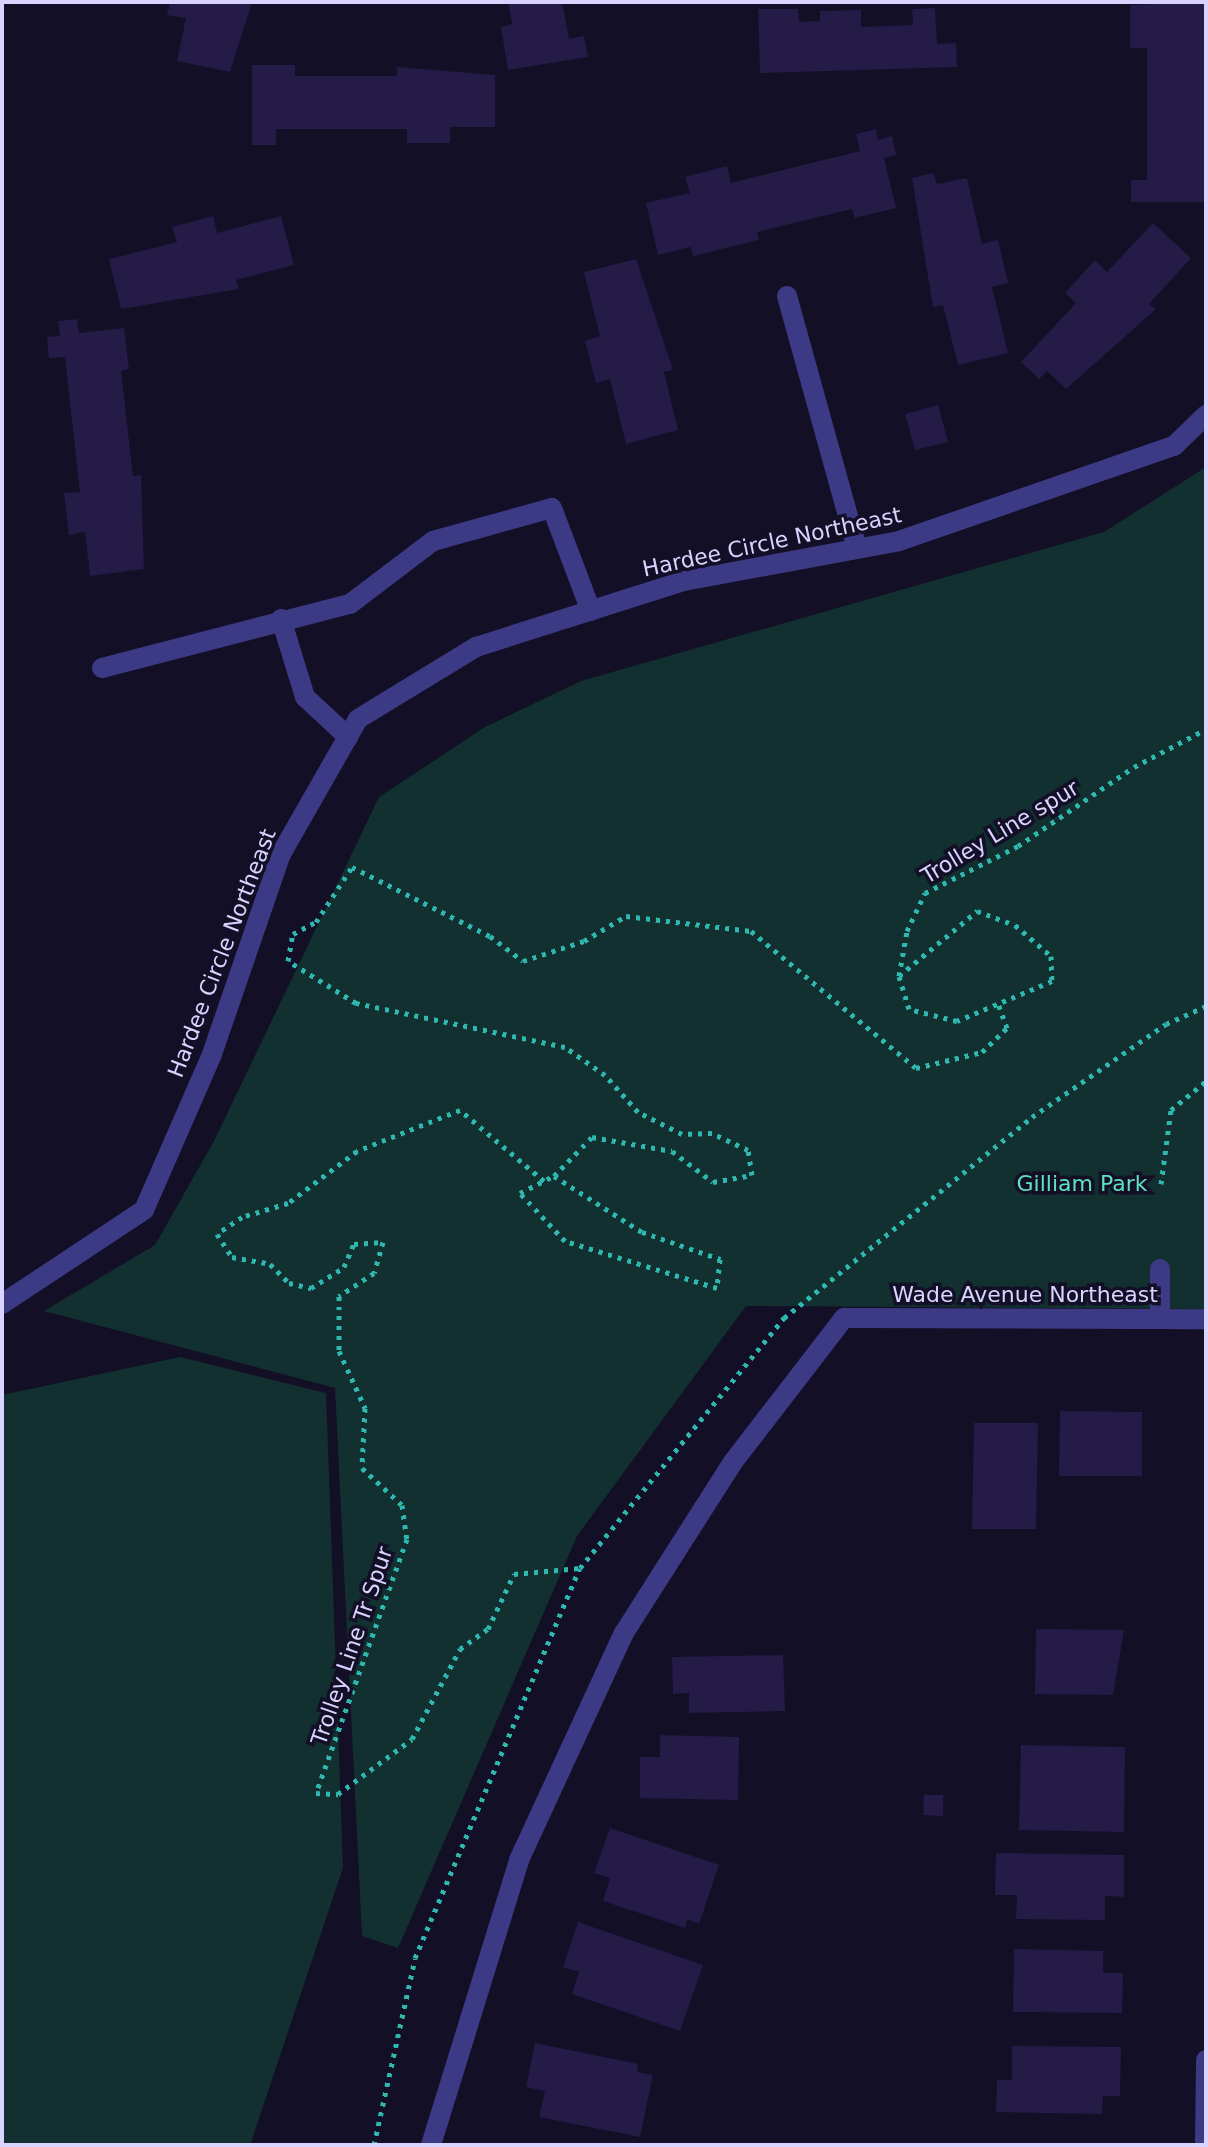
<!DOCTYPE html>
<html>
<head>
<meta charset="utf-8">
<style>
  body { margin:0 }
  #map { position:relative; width:1208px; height:2147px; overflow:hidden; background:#130f26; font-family:"DejaVu Sans",sans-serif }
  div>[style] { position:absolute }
  .green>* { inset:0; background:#12302f }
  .building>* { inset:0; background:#241b47 }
  .path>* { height:5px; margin-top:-2.5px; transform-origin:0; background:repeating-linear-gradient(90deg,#2fb8b0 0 4px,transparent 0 10px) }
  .lane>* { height:20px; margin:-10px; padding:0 10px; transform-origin:10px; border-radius:10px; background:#3d3a85 }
  .street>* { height:20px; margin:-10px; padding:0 10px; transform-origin:10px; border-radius:10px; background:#3d3a85 }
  span { translate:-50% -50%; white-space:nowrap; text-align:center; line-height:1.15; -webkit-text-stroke:7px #130f26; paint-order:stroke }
  .street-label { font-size:22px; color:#d9d4ff }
  .park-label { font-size:22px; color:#5fe0c0 }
  .frame { position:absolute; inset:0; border:4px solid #d9d4ff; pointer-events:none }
</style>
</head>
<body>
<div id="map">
  <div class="green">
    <i style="clip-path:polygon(1206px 467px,1206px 1309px,746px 1306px,577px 1536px,398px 1948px,362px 1936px,335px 1388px,44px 1311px,155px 1245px,214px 1141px,379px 797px,485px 727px,581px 681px,1104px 532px)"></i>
    <i style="clip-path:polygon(180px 1357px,326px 1393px,343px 1868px,250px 2145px,2px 2145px,2px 1395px)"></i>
  </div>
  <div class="building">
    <i style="clip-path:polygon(170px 2px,252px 2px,230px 72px,177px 61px,186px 18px,167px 15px)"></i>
    <i style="clip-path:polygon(508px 2px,562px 2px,569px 39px,584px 36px,588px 57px,508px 70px,501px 27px,512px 24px)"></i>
    <i style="clip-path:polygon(1206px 2px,1206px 202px,1131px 202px,1131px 180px,1147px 180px,1147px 48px,1130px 48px,1130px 5px)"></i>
    <i style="clip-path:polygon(935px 8px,937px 44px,956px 43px,957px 67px,760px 73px,758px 9px,798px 9px,799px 22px,820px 21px,820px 11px,861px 10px,861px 27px,913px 25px,912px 9px)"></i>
    <i style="clip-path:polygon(252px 65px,295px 65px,295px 76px,397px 76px,397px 67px,495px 75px,495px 127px,450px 127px,450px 143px,407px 143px,407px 129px,276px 129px,276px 145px,252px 145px)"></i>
    <i style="clip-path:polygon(876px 129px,878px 140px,892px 136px,896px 155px,884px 158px,896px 208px,855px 218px,852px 209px,757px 232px,759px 240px,693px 256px,691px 247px,658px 255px,646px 203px,690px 193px,685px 177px,727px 166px,731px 183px,860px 151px,856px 134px)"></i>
    <i style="clip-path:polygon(933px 173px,937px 184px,967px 178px,982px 244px,998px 240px,1008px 283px,992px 287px,1008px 353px,958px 365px,943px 305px,933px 307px,912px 178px)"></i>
    <i style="clip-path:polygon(213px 216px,217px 233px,281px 216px,294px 265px,236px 280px,239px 289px,121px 309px,109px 259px,177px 242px,172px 227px)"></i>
    <i style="clip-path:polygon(1153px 223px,1191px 258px,1149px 304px,1156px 309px,1066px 389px,1047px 371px,1039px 379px,1021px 362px,1076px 303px,1065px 293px,1095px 260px,1107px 272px)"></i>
    <i style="clip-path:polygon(636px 259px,673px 370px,664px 372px,678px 430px,626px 444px,610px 379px,596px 383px,585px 341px,600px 336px,584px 272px)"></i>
    <i style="clip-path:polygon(77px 319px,79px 333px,124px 328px,129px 369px,121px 371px,133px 476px,141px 475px,144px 569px,90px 576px,85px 532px,69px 535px,64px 493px,80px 492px,65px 357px,49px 358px,47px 337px,60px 336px,58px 321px)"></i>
    <i style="clip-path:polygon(938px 405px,948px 442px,915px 450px,905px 414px)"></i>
    <i style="clip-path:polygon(1060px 1411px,1142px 1412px,1142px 1476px,1059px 1476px)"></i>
    <i style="clip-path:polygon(974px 1423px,1038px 1423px,1036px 1529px,972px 1529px)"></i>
    <i style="clip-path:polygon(1036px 1629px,1124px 1630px,1113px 1695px,1035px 1694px)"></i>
    <i style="clip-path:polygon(783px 1655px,785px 1711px,689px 1713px,689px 1693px,673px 1694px,672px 1657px)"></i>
    <i style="clip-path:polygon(660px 1735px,739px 1737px,738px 1800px,640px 1798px,640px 1757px,660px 1757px)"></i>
    <i style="clip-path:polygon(1021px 1745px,1125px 1747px,1124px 1832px,1019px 1830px)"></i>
    <i style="clip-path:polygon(924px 1795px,943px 1795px,943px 1816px,923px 1815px)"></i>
    <i style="clip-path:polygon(610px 1828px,719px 1865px,699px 1924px,687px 1919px,685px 1928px,603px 1901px,610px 1878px,594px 1873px)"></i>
    <i style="clip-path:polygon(996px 1853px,1124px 1855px,1124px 1897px,1105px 1896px,1105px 1920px,1016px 1919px,1017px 1895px,995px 1895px)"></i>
    <i style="clip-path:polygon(578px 1922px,703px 1965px,680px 2031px,572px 1994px,579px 1972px,563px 1967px)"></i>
    <i style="clip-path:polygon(1014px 1949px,1103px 1951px,1103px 1973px,1123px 1973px,1122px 2013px,1013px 2012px)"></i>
    <i style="clip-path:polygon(535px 2043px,638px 2064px,637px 2072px,653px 2075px,640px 2137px,539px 2117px,545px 2091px,526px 2087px)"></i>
    <i style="clip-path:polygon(1012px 2046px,1121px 2047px,1120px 2096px,1103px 2096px,1102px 2114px,996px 2112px,997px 2080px,1012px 2080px)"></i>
  </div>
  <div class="path">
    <i style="left:899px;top:976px;width:102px;rotate:-39.8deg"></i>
    <i style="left:977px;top:911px;width:40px;rotate:20.2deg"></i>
    <i style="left:1015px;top:925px;width:48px;rotate:40.7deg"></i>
    <i style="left:1051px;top:956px;width:25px;rotate:88deg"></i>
    <i style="left:1052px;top:981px;width:103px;rotate:157.2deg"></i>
    <i style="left:957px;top:1021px;width:49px;rotate:-166deg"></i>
    <i style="left:909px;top:1009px;width:34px;rotate:-107deg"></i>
    <i style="left:899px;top:976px;width:46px;rotate:-79.9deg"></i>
    <i style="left:907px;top:931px;width:42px;rotate:-64.7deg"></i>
    <i style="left:925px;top:893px;width:104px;rotate:-26.8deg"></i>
    <i style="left:1018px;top:846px;width:140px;rotate:-34.3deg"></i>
    <i style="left:1134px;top:767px;width:81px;rotate:-27.8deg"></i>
    <i style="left:554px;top:1176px;width:104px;rotate:32.5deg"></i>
    <i style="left:642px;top:1232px;width:83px;rotate:19.1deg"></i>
    <i style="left:720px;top:1259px;width:29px;rotate:96deg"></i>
    <i style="left:717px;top:1288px;width:159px;rotate:-162.8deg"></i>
    <i style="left:565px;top:1241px;width:66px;rotate:-133.2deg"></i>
    <i style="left:520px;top:1193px;width:38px;rotate:-27deg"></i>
    <i style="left:554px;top:1176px;width:54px;rotate:-45.7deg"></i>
    <i style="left:592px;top:1137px;width:81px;rotate:9.9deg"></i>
    <i style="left:672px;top:1151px;width:51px;rotate:37.1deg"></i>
    <i style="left:713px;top:1182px;width:40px;rotate:-10deg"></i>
    <i style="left:752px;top:1175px;width:25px;rotate:-99deg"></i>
    <i style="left:748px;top:1150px;width:40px;rotate:-155deg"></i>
    <i style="left:712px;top:1133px;width:30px;rotate:178deg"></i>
    <i style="left:682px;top:1134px;width:49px;rotate:-153.4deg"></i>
    <i style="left:638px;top:1112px;width:50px;rotate:-131.7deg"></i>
    <i style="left:605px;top:1075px;width:49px;rotate:-145deg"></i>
    <i style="left:565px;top:1047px;width:214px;rotate:-168.1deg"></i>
    <i style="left:356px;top:1003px;width:80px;rotate:-148.3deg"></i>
    <i style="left:288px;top:961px;width:27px;rotate:-80deg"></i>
    <i style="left:293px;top:934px;width:26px;rotate:-28deg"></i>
    <i style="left:316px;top:922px;width:66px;rotate:-56.8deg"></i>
    <i style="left:352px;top:867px;width:154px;rotate:26.6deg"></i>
    <i style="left:490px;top:936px;width:41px;rotate:37.1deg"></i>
    <i style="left:523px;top:961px;width:64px;rotate:-18.2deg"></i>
    <i style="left:584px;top:941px;width:49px;rotate:-30.8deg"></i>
    <i style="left:626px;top:916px;width:126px;rotate:6.8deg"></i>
    <i style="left:751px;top:931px;width:214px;rotate:39.7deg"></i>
    <i style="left:916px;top:1068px;width:68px;rotate:-13.6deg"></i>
    <i style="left:982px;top:1052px;width:35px;rotate:-44deg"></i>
    <i style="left:1007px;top:1028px;width:29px;rotate:-110deg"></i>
    <i style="left:544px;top:1181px;width:110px;rotate:-139.8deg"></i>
    <i style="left:460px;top:1110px;width:111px;rotate:158.3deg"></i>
    <i style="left:357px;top:1151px;width:86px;rotate:143deg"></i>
    <i style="left:288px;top:1203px;width:48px;rotate:163.1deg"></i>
    <i style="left:242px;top:1217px;width:30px;rotate:146deg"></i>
    <i style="left:217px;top:1234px;width:27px;rotate:57deg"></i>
    <i style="left:232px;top:1257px;width:39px;rotate:10deg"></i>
    <i style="left:270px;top:1264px;width:27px;rotate:45deg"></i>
    <i style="left:289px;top:1283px;width:23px;rotate:13deg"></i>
    <i style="left:311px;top:1288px;width:39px;rotate:-32deg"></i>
    <i style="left:344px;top:1267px;width:25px;rotate:-67deg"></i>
    <i style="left:354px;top:1244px;width:29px;rotate:-4deg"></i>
    <i style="left:383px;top:1242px;width:32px;rotate:106deg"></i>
    <i style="left:374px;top:1273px;width:42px;rotate:146.7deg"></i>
    <i style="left:339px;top:1296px;width:55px;rotate:90deg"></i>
    <i style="left:339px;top:1351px;width:63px;rotate:65.5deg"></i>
    <i style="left:365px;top:1408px;width:60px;rotate:92.9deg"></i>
    <i style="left:362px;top:1468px;width:54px;rotate:42.8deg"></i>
    <i style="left:402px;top:1505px;width:34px;rotate:82deg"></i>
    <i style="left:407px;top:1539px;width:270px;rotate:109.7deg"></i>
    <i style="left:316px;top:1793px;width:22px;rotate:3deg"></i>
    <i style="left:338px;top:1794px;width:92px;rotate:-36.6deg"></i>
    <i style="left:412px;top:1739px;width:102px;rotate:-61.9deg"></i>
    <i style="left:460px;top:1649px;width:34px;rotate:-36deg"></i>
    <i style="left:488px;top:1629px;width:61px;rotate:-64.7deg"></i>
    <i style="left:514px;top:1574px;width:66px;rotate:-5.2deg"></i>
    <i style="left:1161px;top:1184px;width:75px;rotate:-82.3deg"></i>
    <i style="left:1171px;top:1110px;width:45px;rotate:-39.6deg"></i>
    <i style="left:374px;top:2145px;width:191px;rotate:-77.6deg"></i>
    <i style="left:415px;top:1958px;width:423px;rotate:-67.1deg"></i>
    <i style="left:580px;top:1568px;width:323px;rotate:-50.8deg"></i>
    <i style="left:784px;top:1318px;width:319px;rotate:-39deg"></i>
    <i style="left:1032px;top:1117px;width:163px;rotate:-34.8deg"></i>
    <i style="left:1166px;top:1024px;width:44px;rotate:-24.2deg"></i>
  </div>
  <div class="lane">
    <i style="left:281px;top:619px;width:82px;rotate:72.9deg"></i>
    <i style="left:305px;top:697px;width:59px;rotate:42.9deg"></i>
    <i style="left:102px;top:668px;width:256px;rotate:-14.5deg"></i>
    <i style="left:350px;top:604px;width:104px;rotate:-37.2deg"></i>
    <i style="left:433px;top:541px;width:123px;rotate:-15.5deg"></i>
    <i style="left:552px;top:508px;width:110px;rotate:69.3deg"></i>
    <i style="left:1160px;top:1269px;width:50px;rotate:90deg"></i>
  </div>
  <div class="street">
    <i style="left:787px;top:296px;width:262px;rotate:74.5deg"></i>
    <i style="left:2px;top:1304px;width:170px;rotate:-33.5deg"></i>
    <i style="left:144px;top:1210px;width:170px;rotate:-66.4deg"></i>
    <i style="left:212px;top:1054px;width:212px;rotate:-71deg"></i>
    <i style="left:281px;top:854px;width:155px;rotate:-60.3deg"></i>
    <i style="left:358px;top:719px;width:138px;rotate:-31.4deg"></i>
    <i style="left:476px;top:647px;width:218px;rotate:-17.6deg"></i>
    <i style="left:684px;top:581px;width:219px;rotate:-10.5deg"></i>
    <i style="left:899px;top:541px;width:291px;rotate:-19.1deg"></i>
    <i style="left:1174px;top:446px;width:45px;rotate:-44.1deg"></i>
    <i style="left:431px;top:2145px;width:298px;rotate:-72.8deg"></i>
    <i style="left:519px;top:1860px;width:250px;rotate:-65.2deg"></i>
    <i style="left:624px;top:1633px;width:203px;rotate:-57.5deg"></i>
    <i style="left:733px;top:1462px;width:182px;rotate:-52.4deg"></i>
    <i style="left:844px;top:1318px;width:362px;rotate:0.2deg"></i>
    <i style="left:1205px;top:2145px;width:85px;rotate:-89.3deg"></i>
  </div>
  <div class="street-label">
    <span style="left:772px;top:542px;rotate:-12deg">Hardee Circle Northeast</span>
    <span style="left:1000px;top:832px;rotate:-31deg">Trolley Line spur</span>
    <span style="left:222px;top:953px;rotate:-69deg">Hardee Circle Northeast</span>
    <span style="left:1025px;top:1295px">Wade Avenue Northeast</span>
    <span style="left:352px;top:1646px;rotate:-71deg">Trolley Line Tr Spur</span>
  </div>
  <div class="park-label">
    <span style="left:1082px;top:1184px">Gilliam Park</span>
  </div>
  <div class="frame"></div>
</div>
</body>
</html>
